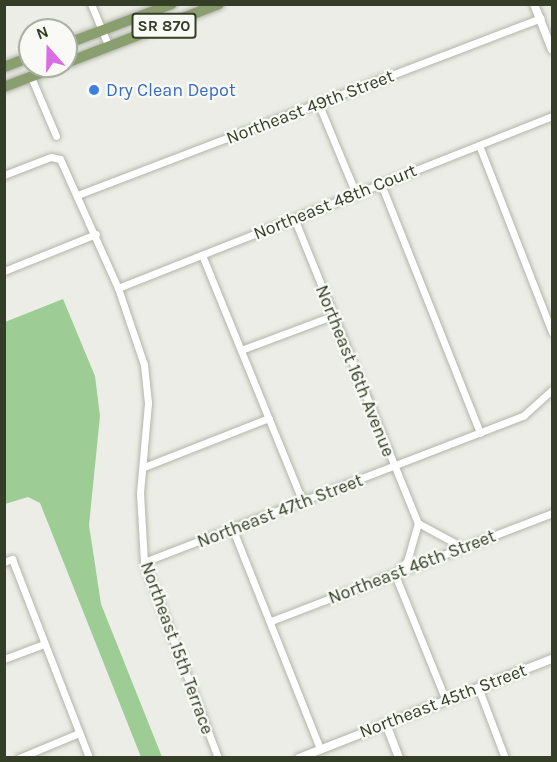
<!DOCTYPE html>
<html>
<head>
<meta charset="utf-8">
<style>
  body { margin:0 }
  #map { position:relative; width:557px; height:762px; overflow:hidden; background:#ecede6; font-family:Karla,sans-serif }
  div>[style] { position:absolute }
  .water>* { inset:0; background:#9dcc94 }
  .roads { filter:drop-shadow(0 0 2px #b1b5a9) drop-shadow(0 0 2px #b1b5a9) }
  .minor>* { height:7px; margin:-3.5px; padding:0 3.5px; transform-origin:3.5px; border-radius:3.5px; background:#fff }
  .tertiary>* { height:8px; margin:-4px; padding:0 4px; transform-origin:4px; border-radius:4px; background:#fff }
  .primary>* { height:10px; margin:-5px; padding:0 5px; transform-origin:5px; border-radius:5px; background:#8a9e6f }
  .dots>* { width:16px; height:16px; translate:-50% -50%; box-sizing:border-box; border:3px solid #f9faf6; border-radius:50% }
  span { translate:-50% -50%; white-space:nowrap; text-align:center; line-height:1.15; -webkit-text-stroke:4.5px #f9faf6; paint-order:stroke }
  .shield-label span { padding:2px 4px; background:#f9faf6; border:2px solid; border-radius:4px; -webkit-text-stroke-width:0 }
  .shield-label { font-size:16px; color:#343e26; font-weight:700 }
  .shop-label { font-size:18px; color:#366cbe }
  .left { translate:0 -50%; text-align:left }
  .street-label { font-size:18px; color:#343e26 }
  .frame { position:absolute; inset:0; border:6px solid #343e26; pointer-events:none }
  .north { position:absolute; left:18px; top:18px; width:60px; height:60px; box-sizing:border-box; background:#f9faf6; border:2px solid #aaafa3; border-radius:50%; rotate:340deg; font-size:16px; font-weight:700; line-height:24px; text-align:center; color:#343e26 }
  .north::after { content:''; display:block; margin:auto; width:21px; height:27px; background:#dc6ce5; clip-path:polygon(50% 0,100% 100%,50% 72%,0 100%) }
</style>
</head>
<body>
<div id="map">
  <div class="water">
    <i style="clip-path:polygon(63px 299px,95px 376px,100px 416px,89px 525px,101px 604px,162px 757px,141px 757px,40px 503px,28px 497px,5px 504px,5px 322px)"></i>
  </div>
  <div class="roads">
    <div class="minor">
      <i style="left:91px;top:4px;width:47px;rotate:67.3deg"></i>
      <i style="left:31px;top:77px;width:64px;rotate:67deg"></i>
      <i style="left:319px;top:105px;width:96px;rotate:67.4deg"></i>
      <i style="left:479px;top:145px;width:201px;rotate:68.7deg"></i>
      <i style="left:4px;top:175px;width:50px;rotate:-21deg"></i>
      <i style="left:51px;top:157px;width:9px;rotate:13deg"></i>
      <i style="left:60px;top:159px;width:141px;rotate:65.8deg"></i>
      <i style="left:118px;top:288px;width:81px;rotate:71.3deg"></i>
      <i style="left:144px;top:365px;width:38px;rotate:84deg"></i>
      <i style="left:148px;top:403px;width:90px;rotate:95.1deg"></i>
      <i style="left:140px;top:493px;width:69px;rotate:86.7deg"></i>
      <i style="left:144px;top:562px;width:210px;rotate:69.3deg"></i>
      <i style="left:381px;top:184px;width:268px;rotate:68.3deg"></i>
      <i style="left:80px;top:194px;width:493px;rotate:-20.9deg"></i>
      <i style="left:294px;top:218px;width:329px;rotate:67.9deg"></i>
      <i style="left:418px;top:523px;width:40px;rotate:106deg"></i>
      <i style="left:407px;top:561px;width:18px;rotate:131deg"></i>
      <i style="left:395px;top:575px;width:133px;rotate:67.9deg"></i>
      <i style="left:202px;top:255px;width:267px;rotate:67.8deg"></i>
      <i style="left:4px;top:271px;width:99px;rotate:-21.9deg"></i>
      <i style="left:118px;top:288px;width:467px;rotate:-21.6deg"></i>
      <i style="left:241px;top:350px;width:97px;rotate:-20.5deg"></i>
      <i style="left:144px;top:467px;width:134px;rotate:-21.4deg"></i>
      <i style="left:418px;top:523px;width:50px;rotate:28.6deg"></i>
      <i style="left:233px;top:530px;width:236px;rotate:68.3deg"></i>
      <i style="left:4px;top:562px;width:9px;rotate:-21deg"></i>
      <i style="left:12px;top:559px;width:213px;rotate:68.8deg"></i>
      <i style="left:144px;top:562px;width:407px;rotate:-21.1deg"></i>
      <i style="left:524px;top:415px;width:38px;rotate:-42deg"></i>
      <i style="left:271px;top:621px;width:301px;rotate:-21deg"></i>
      <i style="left:4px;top:659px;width:43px;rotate:-20.6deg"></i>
      <i style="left:478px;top:687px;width:76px;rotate:69.2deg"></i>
      <i style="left:19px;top:758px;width:65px;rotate:-22.6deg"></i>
    </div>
    <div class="tertiary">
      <i style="left:534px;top:4px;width:49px;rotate:68.6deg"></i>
      <i style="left:386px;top:724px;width:36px;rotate:69deg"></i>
      <i style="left:299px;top:758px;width:272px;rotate:-21.4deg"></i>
    </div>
    <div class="primary">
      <i style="left:66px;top:44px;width:113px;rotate:-20.7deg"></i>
      <i style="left:66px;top:63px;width:164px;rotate:-21.1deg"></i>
      <i style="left:4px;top:67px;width:28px;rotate:-21deg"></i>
      <i style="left:4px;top:87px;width:59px;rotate:-20.9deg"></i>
    </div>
  </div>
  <div class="dots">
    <i style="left:94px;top:90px;background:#3f7fe0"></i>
  </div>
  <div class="shield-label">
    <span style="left:164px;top:26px">SR 870</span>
  </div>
  <div class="shop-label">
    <span class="left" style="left:106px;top:90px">Dry Clean Depot</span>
  </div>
  <div class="street-label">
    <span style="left:310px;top:107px;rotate:-21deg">Northeast 49th Street</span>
    <span style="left:335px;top:202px;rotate:-22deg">Northeast 48th Court</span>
    <span style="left:355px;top:371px;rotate:68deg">Northeast 16th Avenue</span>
    <span style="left:280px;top:511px;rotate:-21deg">Northeast 47th Street</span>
    <span style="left:412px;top:567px;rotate:-21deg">Northeast 46th Street</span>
    <span style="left:177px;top:648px;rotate:70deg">Northeast 15th Terrace</span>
    <span style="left:443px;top:701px;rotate:-21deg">Northeast 45th Street</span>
  </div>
  <div class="frame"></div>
  <div class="north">N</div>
</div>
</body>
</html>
